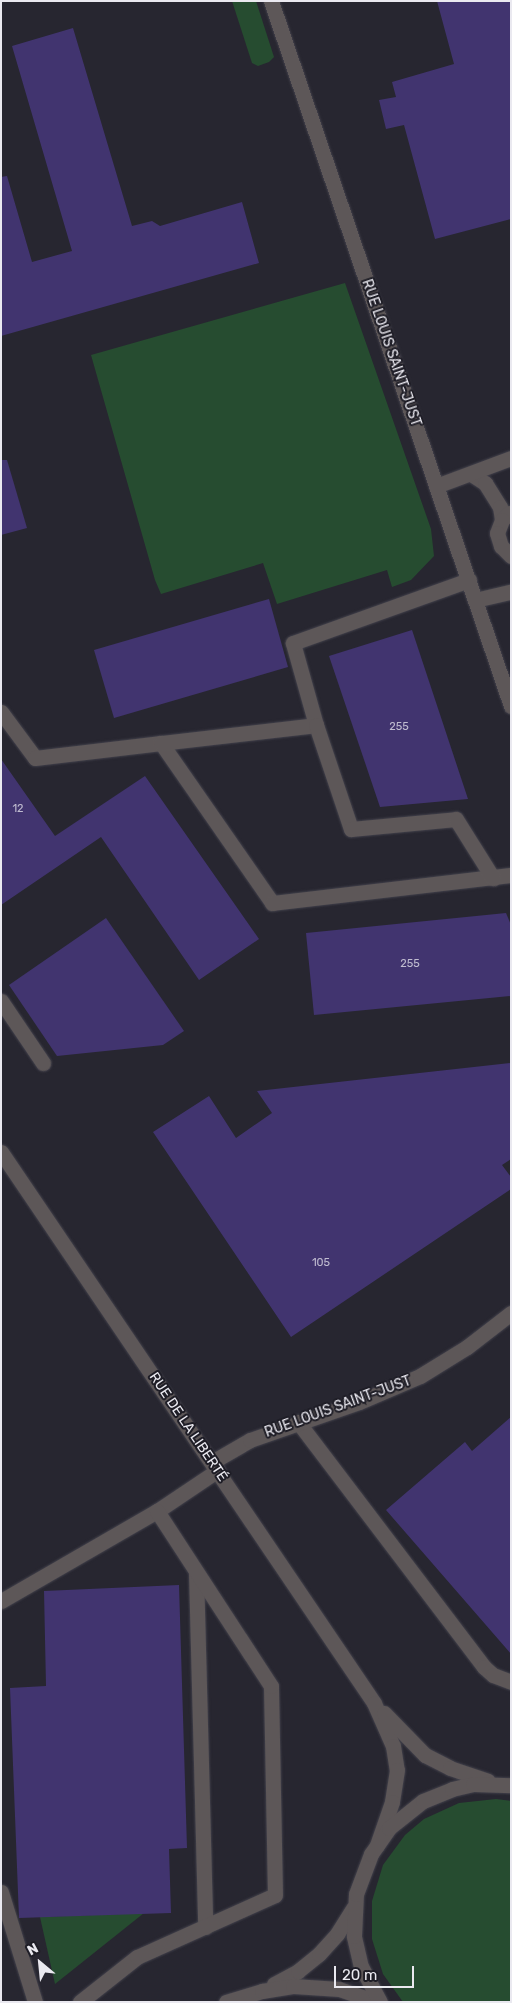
<!DOCTYPE html>
<html>
<head>
<meta charset="utf-8">
<style>
  body { margin:0 }
  #map { position:relative; width:512px; height:2003px; overflow:hidden; background:#272630; font-family:Rubik,sans-serif }
  div>[style] { position:absolute }
  .green>* { inset:0; background:#264c30 }
  .building>* { inset:0; background:#41346f }
  .roads { filter:drop-shadow(0 0 1px #42414b) drop-shadow(0 0 1px #42414b) }
  .service>* { height:15px; margin:-7.5px; padding:0 7.5px; transform-origin:7.5px; border-radius:7.5px; background:#5d5758 }
  .minor>* { height:15px; margin:-7.5px; padding:0 7.5px; transform-origin:7.5px; border-radius:7.5px; background:#5d5758 }
  span { translate:-50% -50%; white-space:nowrap; text-align:center; line-height:1.15; -webkit-text-stroke:4px #1e1d26; paint-order:stroke }
  .number-label { font-size:11px; color:#c0bcd0 }
  .number-label span { -webkit-text-stroke-width:0 }
  .street-label { font-size:14px; color:#eae9f0 }
  .frame { position:absolute; inset:0; border:2px solid #eae9f0; pointer-events:none }
  .north { position:absolute; left:15px; top:1938px; width:50px; height:50px; -webkit-text-stroke:4px #1e1d26; paint-order:stroke; rotate:332deg; font-size:14px; font-weight:700; line-height:20px; text-align:center; color:#eae9f0 }
  .north::after { content:''; display:block; margin:auto; width:18px; height:22px; background:#eae9f0; clip-path:polygon(50% 0,100% 100%,50% 72%,0 100%) }
  .scale { position:absolute; left:334px; top:1966px; width:80px; height:22px; box-sizing:border-box; border:2px solid #eae9f0; border-top:0; padding-left:6px; font-size:15px; line-height:18px; white-space:nowrap; color:#eae9f0; -webkit-text-stroke:4px #1e1d26; paint-order:stroke }
</style>
</head>
<body>
<div id="map">
  <div class="green">
    <i style="clip-path:polygon(232px 1px,256px 1px,274px 57px,269px 62px,258px 66px,252px 63px)"></i>
    <i style="clip-path:polygon(345px 283px,431px 529px,434px 556px,411px 580px,392px 587px,387px 570px,277px 604px,263px 563px,161px 594px,155px 580px,91px 355px)"></i>
    <i style="clip-path:polygon(496px 1799px,511px 1801px,511px 2002px,403px 2002px,383px 1974px,372px 1939px,372px 1901px,383px 1865px,405px 1835px,424px 1819px,459px 1803px)"></i>
    <i style="clip-path:polygon(144px 1913px,55px 1984px,40px 1917px)"></i>
  </div>
  <div class="building">
    <i style="clip-path:polygon(437px 1px,511px 1px,511px 219px,435px 239px,404px 125px,386px 129px,379px 100px,396px 97px,392px 82px,454px 64px)"></i>
    <i style="clip-path:polygon(73px 28px,132px 226px,152px 221px,160px 226px,242px 202px,259px 263px,1px 336px,1px 177px,7px 176px,32px 262px,72px 251px,12px 46px)"></i>
    <i style="clip-path:polygon(1px 460px,7px 460px,27px 528px,1px 535px)"></i>
    <i style="clip-path:polygon(269px 599px,288px 667px,114px 718px,94px 650px)"></i>
    <i style="clip-path:polygon(412px 630px,468px 799px,380px 807px,329px 656px)"></i>
    <i style="clip-path:polygon(1px 759px,55px 836px,145px 776px,259px 939px,199px 980px,101px 837px,1px 905px)"></i>
    <i style="clip-path:polygon(506px 913px,511px 925px,511px 996px,314px 1015px,306px 933px)"></i>
    <i style="clip-path:polygon(106px 918px,184px 1031px,163px 1045px,57px 1056px,9px 985px)"></i>
    <i style="clip-path:polygon(511px 1063px,511px 1159px,502px 1165px,511px 1177px,511px 1189px,291px 1337px,153px 1132px,209px 1096px,236px 1138px,272px 1113px,257px 1091px)"></i>
    <i style="clip-path:polygon(511px 1417px,511px 1654px,386px 1510px,465px 1442px,472px 1451px)"></i>
    <i style="clip-path:polygon(179px 1585px,187px 1848px,169px 1849px,171px 1913px,19px 1918px,10px 1688px,46px 1686px,44px 1591px)"></i>
  </div>
  <div class="roads">
    <div class="service">
      <i style="left:471px;top:474px;width:17px;rotate:33deg"></i>
      <i style="left:485px;top:483px;width:28px;rotate:58deg"></i>
      <i style="left:500px;top:507px;width:13px;rotate:81deg"></i>
      <i style="left:436px;top:486px;width:80px;rotate:-20.5deg"></i>
      <i style="left:509px;top:513px;width:10px;rotate:135deg"></i>
      <i style="left:502px;top:520px;width:14px;rotate:111deg"></i>
      <i style="left:497px;top:533px;width:14px;rotate:73deg"></i>
      <i style="left:501px;top:546px;width:14px;rotate:45deg"></i>
      <i style="left:475px;top:600px;width:37px;rotate:-13deg"></i>
      <i style="left:1px;top:712px;width:57px;rotate:53.5deg"></i>
      <i style="left:35px;top:758px;width:127px;rotate:-6.8deg"></i>
      <i style="left:161px;top:743px;width:195px;rotate:55.2deg"></i>
      <i style="left:272px;top:903px;width:241px;rotate:-6.7deg"></i>
      <i style="left:316px;top:725px;width:85px;rotate:-105.7deg"></i>
      <i style="left:293px;top:643px;width:187px;rotate:-19.7deg"></i>
      <i style="left:161px;top:743px;width:156px;rotate:-6.6deg"></i>
      <i style="left:316px;top:725px;width:110px;rotate:71.4deg"></i>
      <i style="left:351px;top:829px;width:105px;rotate:-5.4deg"></i>
      <i style="left:456px;top:819px;width:70px;rotate:57.9deg"></i>
      <i style="left:1px;top:1001px;width:75px;rotate:55.9deg"></i>
      <i style="left:298px;top:1422px;width:308px;rotate:52.8deg"></i>
      <i style="left:484px;top:1667px;width:12px;rotate:42deg"></i>
      <i style="left:493px;top:1675px;width:19px;rotate:21deg"></i>
      <i style="left:196px;top:1572px;width:355px;rotate:88.5deg"></i>
      <i style="left:1px;top:1601px;width:180px;rotate:-30deg"></i>
      <i style="left:157px;top:1511px;width:73px;rotate:-33.9deg"></i>
      <i style="left:1px;top:1892px;width:115px;rotate:72.8deg"></i>
      <i style="left:80px;top:2002px;width:73px;rotate:-38.3deg"></i>
      <i style="left:137px;top:1957px;width:151px;rotate:-24.2deg"></i>
      <i style="left:275px;top:1895px;width:209px;rotate:-91.1deg"></i>
      <i style="left:271px;top:1686px;width:209px;rotate:-123.1deg"></i>
    </div>
    <div class="minor">
      <i style="left:271px;top:1px;width:745px;rotate:71.2deg"></i>
      <i style="left:1px;top:1152px;width:665px;rotate:55.9deg"></i>
      <i style="left:374px;top:1703px;width:47px;rotate:66.2deg"></i>
      <i style="left:393px;top:1746px;width:24px;rotate:81deg"></i>
      <i style="left:397px;top:1770px;width:32px;rotate:99deg"></i>
      <i style="left:392px;top:1802px;width:46px;rotate:109.2deg"></i>
      <i style="left:212px;top:1462px;width:44px;rotate:-30.1deg"></i>
      <i style="left:250px;top:1440px;width:115px;rotate:-19.2deg"></i>
      <i style="left:359px;top:1402px;width:66px;rotate:-23.1deg"></i>
      <i style="left:420px;top:1376px;width:55px;rotate:-31.7deg"></i>
      <i style="left:467px;top:1347px;width:56px;rotate:-37.7deg"></i>
      <i style="left:384px;top:1713px;width:59px;rotate:45.7deg"></i>
      <i style="left:425px;top:1755px;width:28px;rotate:27deg"></i>
      <i style="left:450px;top:1768px;width:40px;rotate:18.9deg"></i>
      <i style="left:274px;top:1984px;width:27px;rotate:-28deg"></i>
      <i style="left:298px;top:1971px;width:27px;rotate:-39deg"></i>
      <i style="left:319px;top:1954px;width:27px;rotate:-48deg"></i>
      <i style="left:337px;top:1934px;width:31px;rotate:-58deg"></i>
      <i style="left:226px;top:2002px;width:38px;rotate:-17deg"></i>
      <i style="left:262px;top:1991px;width:31px;rotate:-9deg"></i>
      <i style="left:293px;top:1986px;width:46px;rotate:3.7deg"></i>
      <i style="left:339px;top:1989px;width:39px;rotate:19deg"></i>
      <i style="left:380px;top:2002px;width:40px;rotate:-118deg"></i>
      <i style="left:361px;top:1967px;width:32px;rotate:-103deg"></i>
      <i style="left:354px;top:1936px;width:42px;rotate:-87.3deg"></i>
      <i style="left:356px;top:1894px;width:43px;rotate:-69.4deg"></i>
      <i style="left:371px;top:1854px;width:32px;rotate:-55deg"></i>
      <i style="left:389px;top:1828px;width:43px;rotate:-38.5deg"></i>
      <i style="left:423px;top:1801px;width:31px;rotate:-22deg"></i>
      <i style="left:452px;top:1789px;width:22px;rotate:-13deg"></i>
      <i style="left:473px;top:1784px;width:38px;rotate:2deg"></i>
    </div>
  </div>
  <div class="number-label">
    <span style="left:399px;top:727px">255</span>
    <span style="left:18px;top:809px">12</span>
    <span style="left:410px;top:964px">255</span>
    <span style="left:321px;top:1263px">105</span>
  </div>
  <div class="street-label">
    <span style="left:391px;top:353px;rotate:71deg">RUE LOUIS SAINT-JUST</span>
    <span style="left:338px;top:1407px;rotate:-20deg">RUE LOUIS SAINT-JUST</span>
    <span style="left:188px;top:1427px;rotate:56deg">RUE DE LA LIBERTÉ</span>
  </div>
  <div class="frame"></div>
  <div class="north">N</div>
  <div class="scale">20 m</div>
</div>
</body>
</html>
